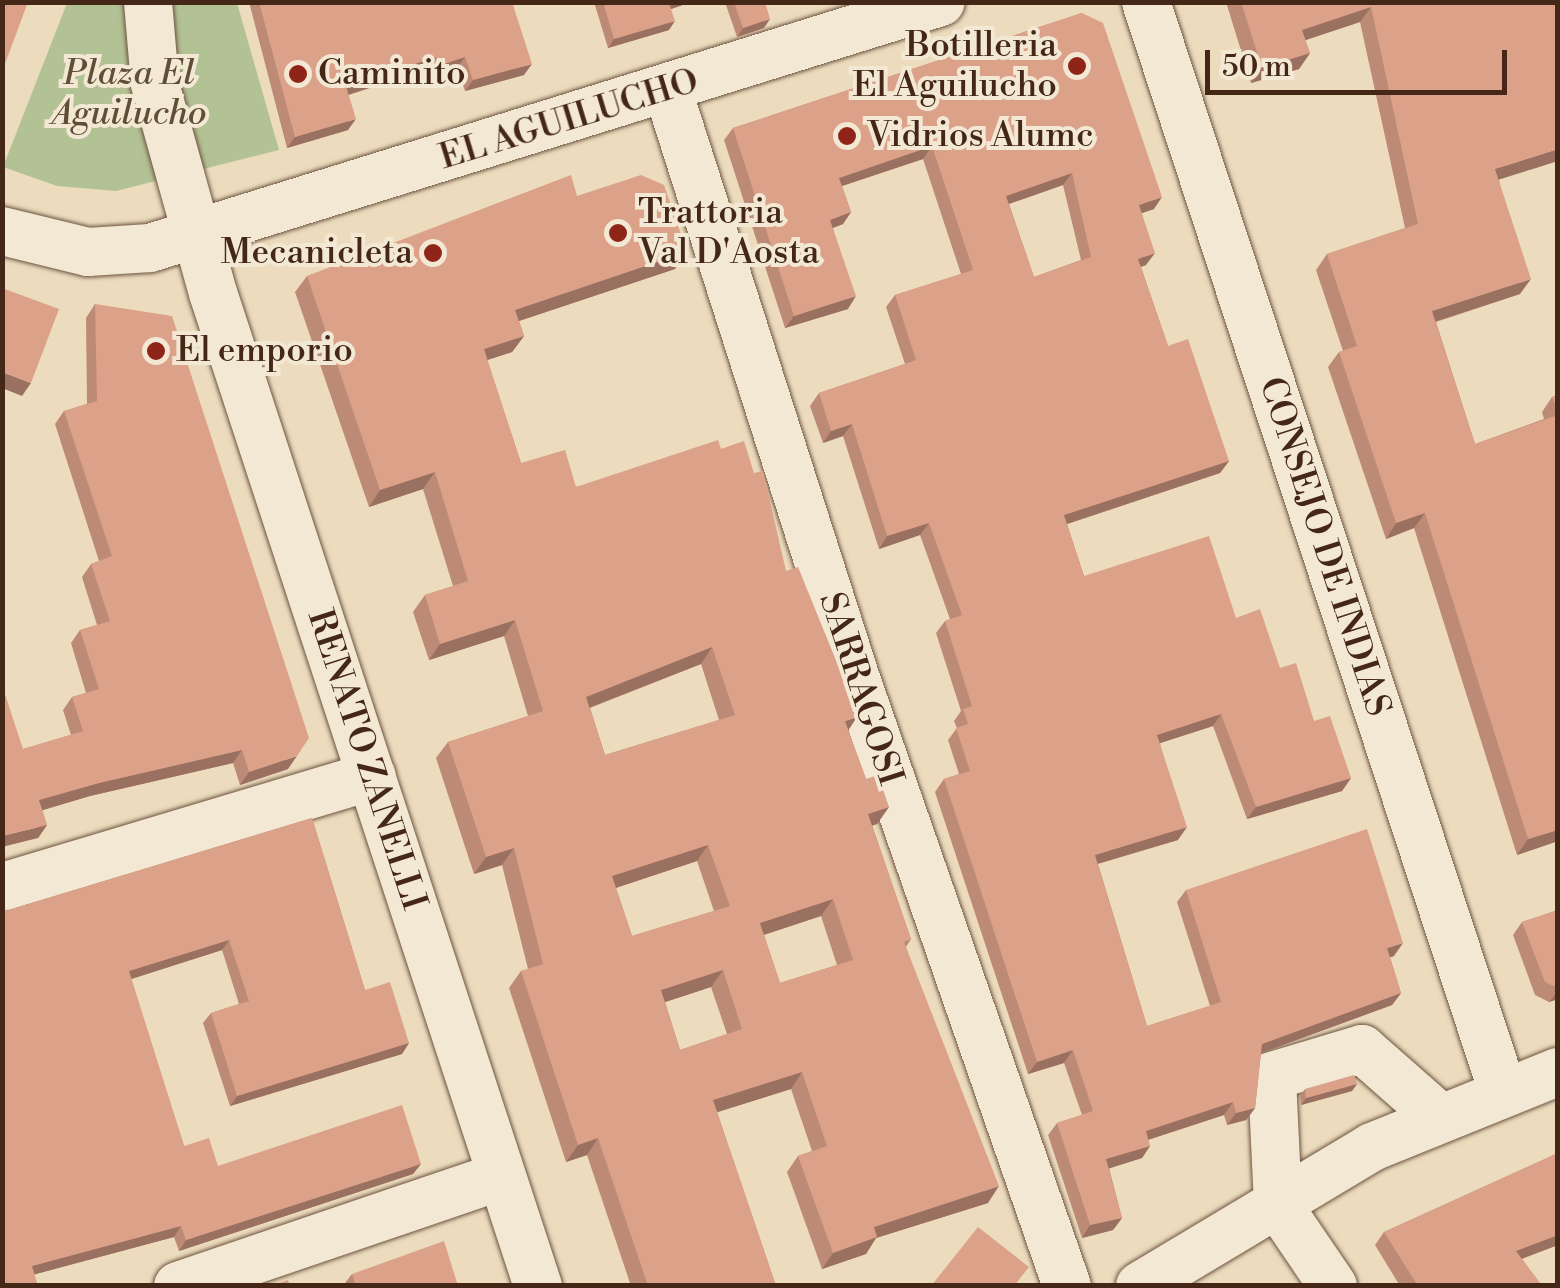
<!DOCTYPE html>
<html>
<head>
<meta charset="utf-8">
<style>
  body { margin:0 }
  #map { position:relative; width:1560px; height:1288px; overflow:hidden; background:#ecdcbd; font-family:"Libre Bodoni",serif }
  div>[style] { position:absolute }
  .green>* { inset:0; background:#b3c295 }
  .roads { filter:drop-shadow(0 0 2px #6e5440) drop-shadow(0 0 2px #6e5440) }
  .minor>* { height:48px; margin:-24px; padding:0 24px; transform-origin:24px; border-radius:24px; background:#f3e8d4 }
  .wall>* { inset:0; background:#bd8a76 }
  .shaded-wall>* { inset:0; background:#9a7160 }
  .building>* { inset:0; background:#dca189 }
  .dots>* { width:28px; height:28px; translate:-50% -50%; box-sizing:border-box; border:5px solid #f3e8d4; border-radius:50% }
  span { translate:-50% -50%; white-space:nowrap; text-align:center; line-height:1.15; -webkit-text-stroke:8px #f3e8d4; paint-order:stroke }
  .poi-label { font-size:35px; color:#442716 }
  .right { translate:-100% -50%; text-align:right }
  .left { translate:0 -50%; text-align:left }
  .park-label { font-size:35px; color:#604e36; font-style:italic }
  .street-label { font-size:35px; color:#442716 }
  .frame { position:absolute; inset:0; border:5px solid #442716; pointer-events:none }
  .scale { position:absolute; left:1205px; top:50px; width:302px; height:45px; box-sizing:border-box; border:5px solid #442716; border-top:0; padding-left:12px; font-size:30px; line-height:35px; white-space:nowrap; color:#442716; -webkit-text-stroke:8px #f3e8d4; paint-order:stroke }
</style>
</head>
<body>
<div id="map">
  <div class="green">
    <i style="clip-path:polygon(67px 3px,237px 3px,279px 150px,116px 191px,57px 186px,3px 167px)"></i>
  </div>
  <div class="roads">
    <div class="minor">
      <i style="left:148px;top:2px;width:82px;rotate:85.1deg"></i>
      <i style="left:155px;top:84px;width:217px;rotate:74.5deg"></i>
      <i style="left:213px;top:293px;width:1045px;rotate:71.88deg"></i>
      <i style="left:1146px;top:2px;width:1147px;rotate:71.87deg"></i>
      <i style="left:667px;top:88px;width:617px;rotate:72.27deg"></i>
      <i style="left:855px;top:676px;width:646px;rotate:70.84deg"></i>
      <i style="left:2px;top:231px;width:89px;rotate:13.7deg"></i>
      <i style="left:88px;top:252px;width:62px;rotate:-3.7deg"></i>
      <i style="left:150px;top:248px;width:828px;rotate:-17.28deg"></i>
      <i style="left:2px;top:887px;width:386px;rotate:-16.7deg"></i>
      <i style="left:178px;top:1286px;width:341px;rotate:-18.8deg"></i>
      <i style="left:1140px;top:1286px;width:270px;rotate:-30.9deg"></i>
      <i style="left:1372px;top:1147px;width:201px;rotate:-22deg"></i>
      <i style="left:1333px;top:1286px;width:98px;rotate:-124.2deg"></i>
      <i style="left:1278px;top:1205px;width:129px;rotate:-92.7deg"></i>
      <i style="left:1272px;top:1076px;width:94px;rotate:-16.7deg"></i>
      <i style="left:1362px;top:1049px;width:103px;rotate:41.4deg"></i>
    </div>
  </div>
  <div class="wall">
    <i style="clip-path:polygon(249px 2px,512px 2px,524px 75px,465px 91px,457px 68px,431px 77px,428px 69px,349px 94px,348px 130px,287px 148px)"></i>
    <i style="clip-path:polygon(594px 2px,691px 2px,671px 9px,669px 30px,608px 48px)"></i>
    <i style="clip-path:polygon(725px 2px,765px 2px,764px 28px,737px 37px)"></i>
    <i style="clip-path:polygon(1226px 2px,1558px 2px,1499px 180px,1520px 294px,1436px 322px,1475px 444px,1544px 419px,1542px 412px,1552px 397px,1558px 395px,1558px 841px,1517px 855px,1414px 528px,1386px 539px,1328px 367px,1339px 352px,1343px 351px,1316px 270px,1327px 254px,1405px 228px,1360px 22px,1305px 40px,1310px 53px,1299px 69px,1251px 83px)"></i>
    <i style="clip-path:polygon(evenodd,1082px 13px,1154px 209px,1142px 213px,1146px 265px,1141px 267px,1168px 346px,1229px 461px,1220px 473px,1067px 524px,1084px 576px,1236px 618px,1280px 668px,1351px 778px,1342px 791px,1247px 819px,1213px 726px,1160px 743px,1178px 840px,1098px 864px,1147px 1026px,1210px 1006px,1177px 902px,1186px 890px,1394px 956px,1390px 957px,1401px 993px,1392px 1005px,1261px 1053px,1255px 1108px,1246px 1120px,1227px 1125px,1224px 1115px,1148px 1140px,1150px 1146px,1142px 1158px,1109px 1168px,1122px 1218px,1113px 1230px,1082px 1238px,1048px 1135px,1057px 1123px,1082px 1115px,1064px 1063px,1028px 1074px,935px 792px,944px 779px,959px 774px,948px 740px,957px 728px,954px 721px,961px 711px,936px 633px,945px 621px,950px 619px,920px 535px,879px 549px,843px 436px,823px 443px,810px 406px,819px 393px,905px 364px,886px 307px,895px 295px,961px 274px,923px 159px,842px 186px,851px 212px,843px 224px,833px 228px,848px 309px,785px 328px,724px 140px,733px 128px,1082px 13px,1063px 185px,1081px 260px,1034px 277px,1009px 204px,1063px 185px)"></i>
    <i style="clip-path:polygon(evenodd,577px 196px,675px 269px,519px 321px,524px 336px,512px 352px,487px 360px,521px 463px,576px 487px,721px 449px,786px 571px,848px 730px,866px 779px,889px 807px,877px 824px,872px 825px,911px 939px,906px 947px,988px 1203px,876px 1238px,866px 1254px,822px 1269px,787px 1172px,798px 1156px,812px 1151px,791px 1089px,717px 1112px,776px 1286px,631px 1286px,587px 1155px,566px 1162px,509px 988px,521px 971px,528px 969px,502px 865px,474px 874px,436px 758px,448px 742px,528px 716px,504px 636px,429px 660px,413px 612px,425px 595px,453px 586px,423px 489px,369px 507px,295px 292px,307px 276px,577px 196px,701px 664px,719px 720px,605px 755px,590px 708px,701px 664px,577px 196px,697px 861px,714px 911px,632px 936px,616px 888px,697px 861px,577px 196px,821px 916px,837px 965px,780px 983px,764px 935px,821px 916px,577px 196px,711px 987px,727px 1034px,680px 1050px,665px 1002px,711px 987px)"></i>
    <i style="clip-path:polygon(95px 304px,288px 769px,240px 785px,233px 763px,90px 796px,42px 810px,47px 825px,38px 838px,23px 749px,71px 735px,63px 710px,72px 697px,86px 693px,71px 643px,80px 630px,97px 625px,82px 577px,91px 564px,99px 561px,55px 424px,64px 411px,87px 404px,86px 318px)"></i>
    <i style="clip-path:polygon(312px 818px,365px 990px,409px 1043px,402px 1054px,230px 1106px,203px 1023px,211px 1013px,239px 1004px,222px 950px,131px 979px,184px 1146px,218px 1166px,421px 1164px,413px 1174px,179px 1251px,174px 1237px,35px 1274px,2px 1286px,2px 912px)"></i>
    <i style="clip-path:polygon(1558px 910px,1558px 999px,1549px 1002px,1535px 995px,1513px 935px,1522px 922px)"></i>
    <i style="clip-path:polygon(1357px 1084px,1352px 1091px,1301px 1105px,1300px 1096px,1305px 1089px)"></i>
    <i style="clip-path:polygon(1558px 1153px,1558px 1245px,1522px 1259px,1542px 1286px,1400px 1286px,1375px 1245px,1384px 1232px)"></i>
    <i style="clip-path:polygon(352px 1274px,458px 1286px,346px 1286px,345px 1283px)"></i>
  </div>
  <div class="shaded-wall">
    <i style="clip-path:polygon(670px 2px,691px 2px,663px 12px)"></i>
    <i style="clip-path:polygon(1371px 7px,1360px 22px,1291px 45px,1302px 30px)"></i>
    <i style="clip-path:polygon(770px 19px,764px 28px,737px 37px,743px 28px)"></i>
    <i style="clip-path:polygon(675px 21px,669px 30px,608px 48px,614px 39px)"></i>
    <i style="clip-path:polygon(1310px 53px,1299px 69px,1251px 83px,1262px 68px)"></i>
    <i style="clip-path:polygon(436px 57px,428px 69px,339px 98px,346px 86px)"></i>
    <i style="clip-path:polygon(465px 57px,457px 68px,431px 77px,438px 66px)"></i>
    <i style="clip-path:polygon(532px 64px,524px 75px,465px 91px,473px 80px)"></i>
    <i style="clip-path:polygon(356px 119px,348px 130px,287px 148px,295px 137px)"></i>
    <i style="clip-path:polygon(932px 146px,923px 159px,830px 190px,839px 178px)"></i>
    <i style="clip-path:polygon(1558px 149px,1558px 161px,1485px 184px,1495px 169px)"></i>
    <i style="clip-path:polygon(1072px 173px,1063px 185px,997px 208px,1006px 196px)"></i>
    <i style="clip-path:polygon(1162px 197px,1154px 209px,1130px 217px,1139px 205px)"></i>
    <i style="clip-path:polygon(851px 212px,843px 224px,822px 232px,830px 220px)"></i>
    <i style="clip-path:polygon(687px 252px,675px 269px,504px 326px,515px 310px)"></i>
    <i style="clip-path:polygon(1155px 253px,1146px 265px,1129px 271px,1138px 259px)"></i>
    <i style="clip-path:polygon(1531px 279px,1520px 294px,1421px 326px,1432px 311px)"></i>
    <i style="clip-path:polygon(856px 296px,848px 309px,785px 328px,794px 316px)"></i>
    <i style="clip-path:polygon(524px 336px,512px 352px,472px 365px,484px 349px)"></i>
    <i style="clip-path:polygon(2px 372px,31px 383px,22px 396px,2px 388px)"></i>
    <i style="clip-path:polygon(852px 424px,843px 436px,823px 443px,831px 431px)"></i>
    <i style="clip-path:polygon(1229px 461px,1220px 473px,1055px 528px,1064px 515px)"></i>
    <i style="clip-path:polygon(435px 472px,423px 489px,369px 507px,380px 490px)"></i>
    <i style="clip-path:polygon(1425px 513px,1414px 528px,1386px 539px,1396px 523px)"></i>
    <i style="clip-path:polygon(929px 523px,920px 535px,879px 549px,887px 536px)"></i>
    <i style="clip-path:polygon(515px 620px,504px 636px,429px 660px,440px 644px)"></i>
    <i style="clip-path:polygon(712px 647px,701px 664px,575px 713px,586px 697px)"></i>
    <i style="clip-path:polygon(1221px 714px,1213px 726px,1148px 747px,1157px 735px)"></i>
    <i style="clip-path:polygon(857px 717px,846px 734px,845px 721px)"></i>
    <i style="clip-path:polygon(242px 750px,233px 763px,90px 796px,30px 814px,39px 800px,99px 783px)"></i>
    <i style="clip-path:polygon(297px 756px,288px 769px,240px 785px,249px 772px)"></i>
    <i style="clip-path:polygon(1351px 778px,1342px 791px,1247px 819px,1256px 807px)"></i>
    <i style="clip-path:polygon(889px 807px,877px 824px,857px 831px,868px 814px)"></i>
    <i style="clip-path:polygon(47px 825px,38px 838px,2px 847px,2px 836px)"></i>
    <i style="clip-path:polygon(1187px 827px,1178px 840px,1086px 867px,1095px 855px)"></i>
    <i style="clip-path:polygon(1558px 830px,1558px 841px,1517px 855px,1528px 839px)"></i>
    <i style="clip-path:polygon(708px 845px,697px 861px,600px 893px,612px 876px)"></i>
    <i style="clip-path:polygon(514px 848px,502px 865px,474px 874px,486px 857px)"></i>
    <i style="clip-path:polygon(833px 899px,821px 916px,748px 940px,760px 923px)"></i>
    <i style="clip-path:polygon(229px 940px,222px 950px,122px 982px,129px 971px)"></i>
    <i style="clip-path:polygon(1403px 943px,1394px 956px,1379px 961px,1387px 948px)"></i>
    <i style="clip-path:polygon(723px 970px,711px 987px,650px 1007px,661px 990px)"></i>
    <i style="clip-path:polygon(1558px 991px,1558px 999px,1549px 1002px)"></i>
    <i style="clip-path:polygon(1401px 993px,1392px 1005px,1253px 1056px,1262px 1044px)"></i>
    <i style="clip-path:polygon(409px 1043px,402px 1054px,230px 1106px,237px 1096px)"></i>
    <i style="clip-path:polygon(1073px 1050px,1064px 1063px,1028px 1074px,1037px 1062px)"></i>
    <i style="clip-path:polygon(802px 1072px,791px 1089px,702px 1117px,713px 1100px)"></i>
    <i style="clip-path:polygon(1357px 1084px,1352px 1091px,1301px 1105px,1306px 1098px)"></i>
    <i style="clip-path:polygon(1233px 1102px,1224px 1115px,1138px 1143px,1146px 1131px)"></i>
    <i style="clip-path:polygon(1255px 1108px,1246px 1120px,1227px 1125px,1236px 1113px)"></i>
    <i style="clip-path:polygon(598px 1138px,587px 1155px,566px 1162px,578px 1145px)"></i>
    <i style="clip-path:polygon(1150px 1146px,1142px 1158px,1098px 1172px,1106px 1159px)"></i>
    <i style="clip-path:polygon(421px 1164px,413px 1174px,179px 1251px,186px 1240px)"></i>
    <i style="clip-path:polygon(999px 1186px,988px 1203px,876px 1238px,866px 1254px,822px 1269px,833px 1253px,874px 1227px)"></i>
    <i style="clip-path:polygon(1122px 1218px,1113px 1230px,1082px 1238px,1090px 1225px)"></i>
    <i style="clip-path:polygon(181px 1226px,174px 1237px,25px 1277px,32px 1266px)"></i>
    <i style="clip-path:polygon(1558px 1235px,1558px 1245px,1507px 1264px,1516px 1251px)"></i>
  </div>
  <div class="building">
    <i style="clip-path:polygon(2px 2px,28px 2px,2px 72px)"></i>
    <i style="clip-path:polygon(259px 2px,512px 2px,532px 64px,473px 80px,465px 57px,438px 66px,436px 57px,346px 86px,356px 119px,295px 137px)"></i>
    <i style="clip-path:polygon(603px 2px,670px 2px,669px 3px,675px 21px,614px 39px)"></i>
    <i style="clip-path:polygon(734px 2px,765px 2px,770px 19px,743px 28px)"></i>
    <i style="clip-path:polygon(1241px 2px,1558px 2px,1558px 149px,1495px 169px,1531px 279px,1432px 311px,1475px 444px,1558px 415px,1558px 517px,1555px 517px,1558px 524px,1558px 830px,1528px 839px,1425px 513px,1396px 523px,1339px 352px,1357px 346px,1327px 254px,1418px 224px,1371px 7px,1302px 30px,1310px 53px,1262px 68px)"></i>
    <i style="clip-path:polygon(evenodd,1082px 13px,1103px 23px,1162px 197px,1139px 205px,1155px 253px,1138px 259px,1168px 346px,1188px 339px,1229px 461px,1064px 515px,1084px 576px,1209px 536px,1236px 618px,1260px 609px,1280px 668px,1296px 663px,1314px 721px,1330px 716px,1351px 778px,1256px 807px,1221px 714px,1157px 735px,1187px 827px,1095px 855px,1147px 1026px,1221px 1002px,1186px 890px,1367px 829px,1403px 943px,1387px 948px,1401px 993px,1262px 1044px,1255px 1108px,1236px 1113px,1233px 1102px,1146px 1131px,1150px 1146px,1106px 1159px,1122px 1218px,1090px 1225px,1057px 1123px,1093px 1111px,1073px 1050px,1037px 1062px,944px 779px,970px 771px,956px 728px,968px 724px,963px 709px,972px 706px,945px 621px,962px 615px,929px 523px,887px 536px,852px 424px,831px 431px,819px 393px,916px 360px,895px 295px,973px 270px,932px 146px,839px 178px,851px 212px,830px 220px,856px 296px,794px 316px,733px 128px,1082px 13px,1072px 173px,1091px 257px,1034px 277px,1006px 196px,1072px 173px)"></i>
    <i style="clip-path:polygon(evenodd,571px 175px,577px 196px,641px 175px,664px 185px,687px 252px,515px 310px,524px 336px,484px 349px,521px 463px,565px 450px,576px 487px,718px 440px,721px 449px,744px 441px,754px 473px,763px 471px,786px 571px,798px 567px,846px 685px,857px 717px,845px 721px,866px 779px,878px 775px,889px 807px,868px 814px,911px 939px,904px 942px,999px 1186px,874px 1227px,877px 1237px,833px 1253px,798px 1156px,827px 1146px,802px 1072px,713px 1100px,776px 1286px,648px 1286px,598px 1138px,578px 1145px,521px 971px,543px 964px,514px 848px,486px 857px,448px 742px,543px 711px,515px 620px,440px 644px,425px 595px,468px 581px,435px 472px,380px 490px,307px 276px,571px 175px,712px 647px,735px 715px,605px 755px,586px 697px,712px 647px,571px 175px,708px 845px,730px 906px,632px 936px,612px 876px,708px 845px,571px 175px,833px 899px,853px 960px,780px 983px,760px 923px,833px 899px,571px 175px,723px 970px,742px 1029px,680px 1050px,661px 990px,723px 970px)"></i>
    <i style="clip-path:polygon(2px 288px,59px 309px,31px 383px,2px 372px)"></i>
    <i style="clip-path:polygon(95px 304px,172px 316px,309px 738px,297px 756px,249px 772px,242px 750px,99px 783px,39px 800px,47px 825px,2px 836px,2px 685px,23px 749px,83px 731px,72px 697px,99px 689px,80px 630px,110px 621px,91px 564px,112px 556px,64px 411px,97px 401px)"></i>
    <i style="clip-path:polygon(1558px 395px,1558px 411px,1552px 397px)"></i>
    <i style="clip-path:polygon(312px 818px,365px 990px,390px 982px,409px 1043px,237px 1096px,211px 1013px,249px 1001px,229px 940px,129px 971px,184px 1146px,209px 1138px,218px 1166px,402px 1105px,421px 1164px,186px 1240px,181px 1226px,32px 1266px,38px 1286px,2px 1286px,2px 912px)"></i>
    <i style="clip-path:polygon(1558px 910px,1558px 988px,1545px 982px,1522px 922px)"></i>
    <i style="clip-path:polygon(1354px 1075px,1357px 1084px,1306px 1098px,1305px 1089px)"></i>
    <i style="clip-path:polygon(1558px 1153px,1558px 1235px,1516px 1251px,1542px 1286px,1418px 1286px,1384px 1232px)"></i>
    <i style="clip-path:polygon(978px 1227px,1029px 1267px,1014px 1286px,931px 1286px)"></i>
    <i style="clip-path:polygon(444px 1241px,458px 1286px,356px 1286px,352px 1274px)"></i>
    <i style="clip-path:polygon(288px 1280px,290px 1286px,271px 1286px)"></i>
  </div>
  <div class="dots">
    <i style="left:1077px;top:66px;background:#8f2418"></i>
    <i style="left:298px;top:74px;background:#8f2418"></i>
    <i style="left:847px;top:136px;background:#8f2418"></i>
    <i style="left:618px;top:233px;background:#8f2418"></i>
    <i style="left:433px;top:253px;background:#8f2418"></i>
    <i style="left:156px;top:351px;background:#8f2418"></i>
  </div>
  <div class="poi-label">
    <span class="right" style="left:1057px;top:66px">Botilleria<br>El Aguilucho</span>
    <span class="left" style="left:318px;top:74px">Caminito</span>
    <span class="left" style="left:867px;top:136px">Vidrios Alumc</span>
    <span class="left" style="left:638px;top:233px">Trattoria<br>Val D'Aosta</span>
    <span class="right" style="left:413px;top:253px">Mecanicleta</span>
    <span class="left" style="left:176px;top:351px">El emporio</span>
  </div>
  <div class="park-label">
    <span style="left:129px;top:94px">Plaza El<br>Aguilucho</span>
  </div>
  <div class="street-label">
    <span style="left:569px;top:120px;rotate:-17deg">EL AGUILUCHO</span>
    <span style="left:1324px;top:547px;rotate:72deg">CONSEJO DE INDIAS</span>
    <span style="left:860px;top:689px;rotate:72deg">SARRAGOSI</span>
    <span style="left:366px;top:760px;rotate:72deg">RENATO ZANELLI</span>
  </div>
  <div class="frame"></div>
  <div class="scale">50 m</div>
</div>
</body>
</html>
